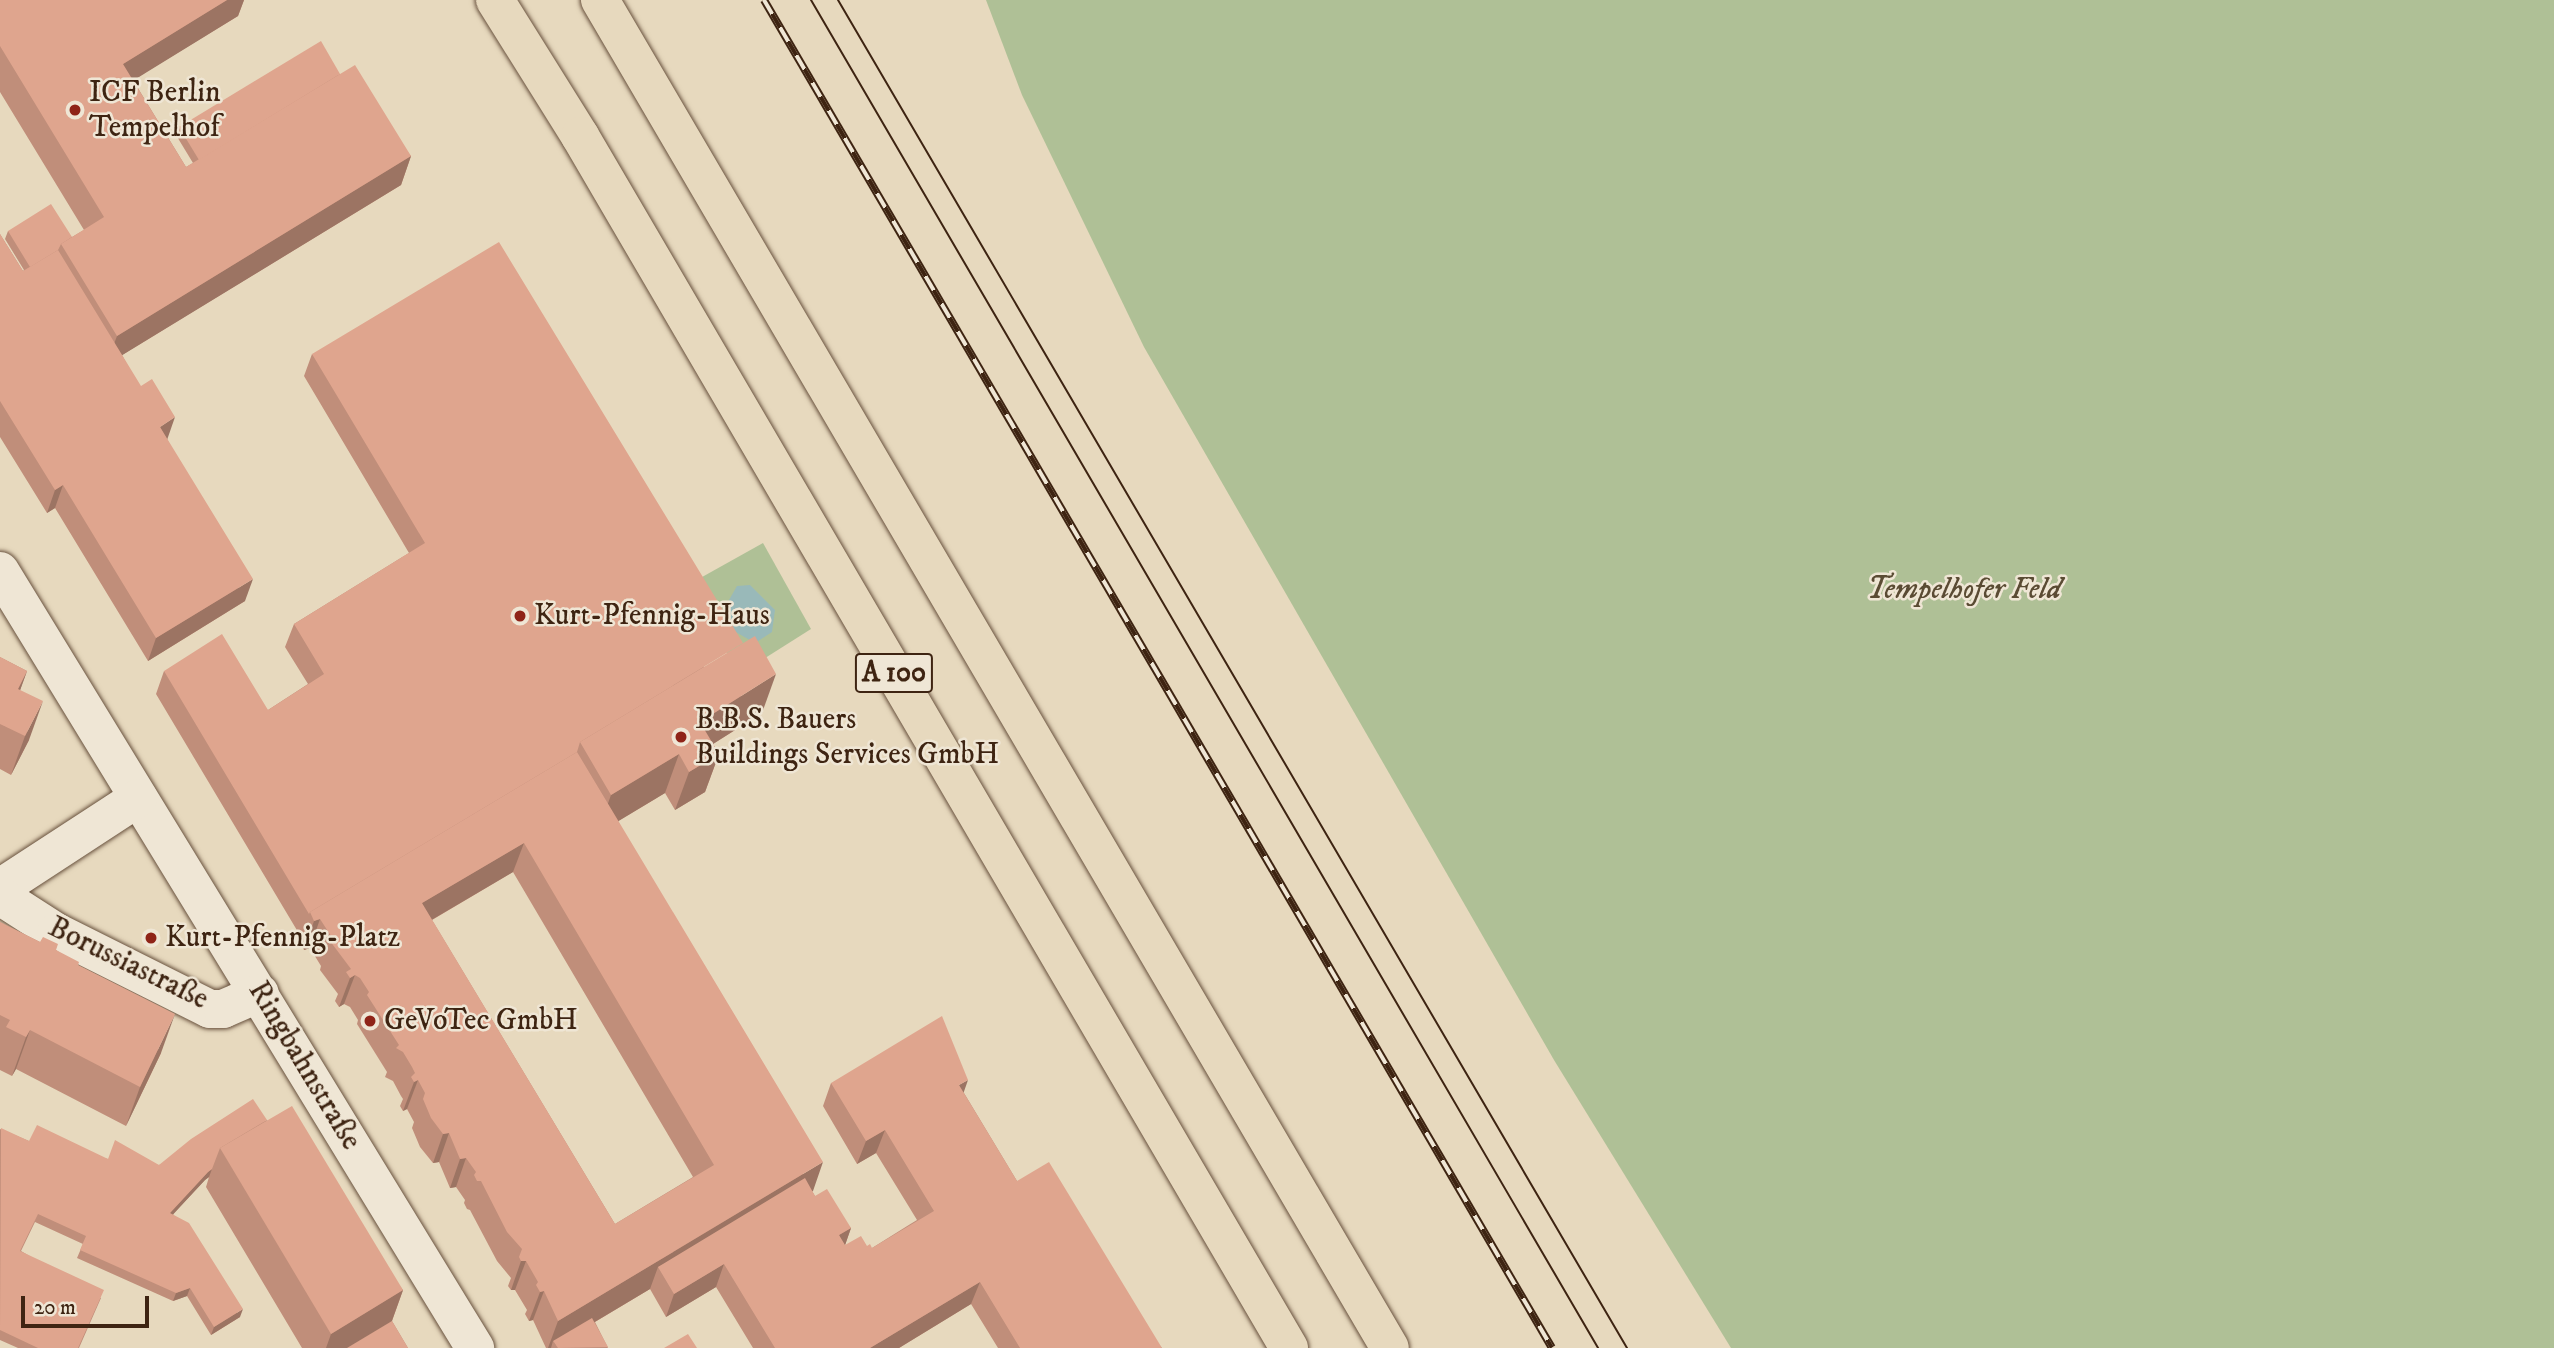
<!DOCTYPE html>
<html>
<head>
<meta charset="utf-8">
<style>
  body { margin:0 }
  #map { position:relative; width:2554px; height:1348px; overflow:hidden; background:#e7d9be; font-family:"IM FELL DW Pica",serif }
  div>[style] { position:absolute }
  .green>* { inset:0; background:#afc096 }
  .water>* { inset:0; background:#99b9b9 }
  .roads { filter:drop-shadow(0 0 2px #68513d) drop-shadow(0 0 2px #68513d) }
  .minor>* { height:38px; margin:-19px; padding:0 19px; transform-origin:19px; border-radius:19px; background:#efe6d5 }
  .highway>* { height:38px; margin:-19px; padding:0 19px; transform-origin:19px; border-radius:19px; background:#e7d9be }
  .tram>* { height:2px; margin:-1px; padding:0 1px; transform-origin:1px; border-radius:1px; background:#3e2412 }
  .rail>* { height:8px; margin-top:-4px; transform-origin:0; background:repeating-linear-gradient(90deg,#efe6d5 0 16px,#3e2412 0 32px); box-sizing:border-box; border-block:2px solid #3e2412 }
  .wall>* { inset:0; background:#c08e7a }
  .shaded-wall>* { inset:0; background:#9c7463 }
  .building>* { inset:0; background:#dfa58e }
  .dots>* { width:19px; height:19px; translate:-50% -50%; box-sizing:border-box; border:4px solid #efe6d5; border-radius:50% }
  span { translate:-50% -50%; white-space:nowrap; text-align:center; line-height:1.15; -webkit-text-stroke:5px #efe6d5; paint-order:stroke }
  .shield-label span { padding:2px 5px; background:#efe6d5; border:2px solid; border-radius:5px; -webkit-text-stroke-width:0 }
  .shield-label { font-size:28px; color:#3e2412; font-weight:700 }
  .poi-label { font-size:30px; color:#3e2412 }
  .left { translate:0 -50%; text-align:left }
  .park-label { font-size:30px; color:#5a4b33; font-style:italic }
  .street-label { font-size:30px; color:#3e2412 }
  .scale { position:absolute; left:21px; top:1296px; width:128px; height:32px; box-sizing:border-box; border:4px solid #3e2412; border-top:0; padding-left:9px; font-size:21px; line-height:24px; white-space:nowrap; color:#3e2412; -webkit-text-stroke:5px #efe6d5; paint-order:stroke }
</style>
</head>
<body>
<div id="map">
  <div class="green">
    <i style="clip-path:polygon(986px 0,2554px 0,2554px 1348px,1731px 1348px,1554px 1060px,1144px 347px,1022px 95px)"></i>
    <i style="clip-path:polygon(763px 543px,811px 629px,740px 674px,686px 586px)"></i>
  </div>
  <div class="water">
    <i style="clip-path:polygon(750px 585px,775px 610px,772px 632px,755px 643px,734px 631px,725px 607px,737px 586px)"></i>
  </div>
  <div class="roads">
    <div class="minor">
      <i style="left:0;top:571px;width:911px;rotate:58.56deg"></i>
      <i style="left:0;top:888px;width:165px;rotate:-33.1deg"></i>
      <i style="left:0;top:896px;width:67px;rotate:32.7deg"></i>
      <i style="left:56px;top:932px;width:172px;rotate:26.6deg"></i>
      <i style="left:210px;top:1009px;width:13px"></i>
      <i style="left:223px;top:1009px;width:40px;rotate:-23.4deg"></i>
    </div>
    <div class="highway">
      <i style="left:495px;top:0;width:160px;rotate:58deg"></i>
      <i style="left:580px;top:136px;width:1404px;rotate:59.67deg"></i>
      <i style="left:600px;top:0;width:1562px;rotate:59.63deg"></i>
    </div>
  </div>
  <div class="tram">
    <i style="left:811px;top:0;width:1561px;rotate:59.72deg"></i>
    <i style="left:838px;top:0;width:1562px;rotate:59.66deg"></i>
  </div>
  <div class="rail">
    <i style="left:764px;top:0;width:1561px;rotate:59.69deg"></i>
  </div>
  <div class="wall">
    <i style="clip-path:polygon(0 0,244px 0,238px 16px,133px 80px,186px 167px,193px 163px,176px 135px,179px 127px,340px 74px,411px 156px,401px 185px,122px 355px,167px 439px,245px 601px,148px 661px,55px 508px,47px 513px,0 437px,0 234px,23px 271px,24px 270px,5px 239px,8px 231px,72px 237px,84px 230px,0 92px)"></i>
    <i style="clip-path:polygon(evenodd,312px 354px,762px 713px,713px 744px,719px 754px,705px 792px,675px 810px,665px 793px,618px 821px,812px 1191px,815px 1196px,851px 1228px,845px 1245px,872px 1248px,917px 1220px,876px 1153px,857px 1164px,823px 1106px,831px 1083px,964px 1093px,1017px 1181px,1162px 1348px,998px 1348px,971px 1304px,899px 1348px,753px 1348px,716px 1287px,666px 1317px,650px 1289px,595px 1322px,608px 1348px,546px 1348px,533px 1320px,529px 1321px,525px 1314px,527px 1310px,515px 1290px,511px 1290px,508px 1286px,511px 1278px,497px 1261px,470px 1210px,467px 1209px,464px 1203px,465px 1200px,456px 1187px,450px 1188px,439px 1162px,433px 1163px,420px 1147px,412px 1128px,414px 1122px,407px 1109px,403px 1111px,400px 1106px,403px 1099px,401px 1096px,393px 1081px,385px 1077px,387px 1072px,357px 1024px,358px 1020px,350px 1007px,344px 1004px,339px 1007px,335px 1001px,338px 994px,320px 970px,321px 966px,310px 948px,304px 950px,299px 941px,301px 937px,156px 694px,164px 671px,268px 710px,308px 684px,285px 647px,294px 624px,409px 553px,304px 376px,312px 354px,513px 872px,693px 1177px,615px 1224px,432px 920px,513px 872px)"></i>
    <i style="clip-path:polygon(0 657px,27px 671px,20px 690px,29px 740px,11px 775px,0 769px)"></i>
    <i style="clip-path:polygon(0 922px,56px 950px,78px 965px,161px 1053px,126px 1126px,16px 1069px,12px 1076px,0 1070px)"></i>
    <i style="clip-path:polygon(267px 1120px,403px 1290px,392px 1321px,408px 1348px,302px 1348px,206px 1187px,209px 1177px,205px 1180px,173px 1214px,240px 1317px,211px 1335px,187px 1296px,173px 1301px,77px 1258px,83px 1244px,35px 1222px,21px 1251px,101px 1298px,79px 1348px,18px 1348px,0 1340px,0 1129px,29px 1141px,108px 1159px,159px 1165px)"></i>
  </div>
  <div class="shaded-wall">
    <i style="clip-path:polygon(227px 0,244px 0,238px 16px,113px 93px,123px 64px)"></i>
    <i style="clip-path:polygon(411px 156px,401px 185px,106px 365px,117px 336px)"></i>
    <i style="clip-path:polygon(175px 417px,167px 440px,160px 427px)"></i>
    <i style="clip-path:polygon(63px 485px,55px 508px,47px 513px,55px 490px)"></i>
    <i style="clip-path:polygon(253px 579px,245px 601px,148px 661px,156px 638px)"></i>
    <i style="clip-path:polygon(27px 671px,13px 710px,4px 727px,18px 689px)"></i>
    <i style="clip-path:polygon(776px 674px,762px 713px,686px 761px,700px 722px)"></i>
    <i style="clip-path:polygon(43px 701px,29px 740px,11px 775px,25px 736px)"></i>
    <i style="clip-path:polygon(679px 754px,665px 793px,597px 834px,611px 795px)"></i>
    <i style="clip-path:polygon(719px 754px,705px 792px,675px 810px,689px 772px)"></i>
    <i style="clip-path:polygon(524px 843px,513px 872px,411px 932px,422px 903px)"></i>
    <i style="clip-path:polygon(320px 919px,310px 948px,304px 950px,314px 921px)"></i>
    <i style="clip-path:polygon(355px 975px,344px 1004px,339px 1007px,350px 978px)"></i>
    <i style="clip-path:polygon(175px 1014px,161px 1053px,126px 1126px,140px 1087px)"></i>
    <i style="clip-path:polygon(30px 1030px,16px 1069px,12px 1076px,26px 1037px)"></i>
    <i style="clip-path:polygon(418px 1080px,407px 1109px,403px 1111px,414px 1082px)"></i>
    <i style="clip-path:polygon(968px 1080px,960px 1103px,959px 1085px)"></i>
    <i style="clip-path:polygon(885px 1130px,876px 1153px,857px 1164px,866px 1141px)"></i>
    <i style="clip-path:polygon(449px 1133px,439px 1162px,433px 1163px,443px 1134px)"></i>
    <i style="clip-path:polygon(466px 1158px,456px 1187px,450px 1188px,460px 1159px)"></i>
    <i style="clip-path:polygon(823px 1162px,813px 1191px,658px 1267px,650px 1289px,556px 1345px,553px 1341px,551px 1348px,548px 1348px,558px 1321px)"></i>
    <i style="clip-path:polygon(212px 1169px,209px 1177px,205px 1180px,167px 1221px,170px 1213px,208px 1172px)"></i>
    <i style="clip-path:polygon(851px 1228px,843px 1251px,839px 1235px)"></i>
    <i style="clip-path:polygon(521px 1261px,526px 1261px,515px 1290px,511px 1290px)"></i>
    <i style="clip-path:polygon(724px 1264px,716px 1287px,666px 1317px,674px 1294px)"></i>
    <i style="clip-path:polygon(980px 1282px,971px 1304px,899px 1348px,870px 1348px)"></i>
    <i style="clip-path:polygon(190px 1288px,187px 1296px,173px 1301px,176px 1293px)"></i>
    <i style="clip-path:polygon(403px 1290px,389px 1329px,357px 1348px,326px 1348px,331px 1334px)"></i>
    <i style="clip-path:polygon(544px 1291px,533px 1320px,529px 1321px,540px 1292px)"></i>
    <i style="clip-path:polygon(243px 1309px,240px 1317px,211px 1335px,214px 1327px)"></i>
  </div>
  <div class="building">
    <i style="clip-path:polygon(0 0,227px 0,123px 64px,186px 167px,355px 65px,411px 156px,117px 336px,61px 244px,104px 217px,0 46px)"></i>
    <i style="clip-path:polygon(321px 41px,340px 74px,199px 160px,179px 127px)"></i>
    <i style="clip-path:polygon(51px 204px,72px 237px,61px 244px,58px 250px,30px 267px,8px 231px)"></i>
    <i style="clip-path:polygon(0 234px,23px 271px,58px 250px,141px 386px,152px 379px,175px 417px,160px 427px,253px 579px,156px 638px,63px 485px,55px 490px,0 401px)"></i>
    <i style="clip-path:polygon(499px 242px,743px 643px,580px 742px,577px 752px,310px 912px,309px 914px,164px 671px,222px 634px,268px 710px,324px 674px,294px 624px,425px 543px,312px 354px)"></i>
    <i style="clip-path:polygon(755px 636px,776px 674px,700px 722px,719px 754px,689px 772px,679px 754px,611px 795px,580px 742px)"></i>
    <i style="clip-path:polygon(0 657px,27px 671px,18px 689px,43px 701px,25px 736px,0 724px)"></i>
    <i style="clip-path:polygon(evenodd,577px 752px,823px 1162px,558px 1321px,544px 1291px,540px 1292px,536px 1285px,538px 1282px,526px 1261px,521px 1261px,519px 1257px,522px 1249px,507px 1232px,481px 1181px,477px 1181px,474px 1175px,476px 1172px,466px 1158px,460px 1159px,449px 1133px,443px 1134px,431px 1118px,423px 1099px,425px 1093px,418px 1080px,414px 1082px,411px 1077px,415px 1073px,412px 1067px,403px 1052px,396px 1048px,399px 1045px,367px 995px,369px 992px,360px 978px,355px 975px,350px 978px,346px 972px,351px 969px,330px 941px,333px 939px,320px 919px,314px 921px,310px 912px,577px 752px,524px 843px,714px 1165px,615px 1224px,422px 903px,524px 843px)"></i>
    <i style="clip-path:polygon(0 922px,40px 942px,43px 937px,58px 944px,56px 950px,79px 962px,78px 965px,175px 1014px,140px 1087px,30px 1030px,26px 1037px,6px 1027px,10px 1020px,0 1015px)"></i>
    <i style="clip-path:polygon(942px 1016px,968px 1080px,959px 1085px,1017px 1181px,1049px 1162px,1162px 1348px,1020px 1348px,980px 1282px,870px 1348px,775px 1348px,724px 1264px,674px 1294px,658px 1267px,805px 1178px,815px 1196px,827px 1189px,851px 1228px,839px 1235px,845px 1245px,861px 1236px,867px 1246px,870px 1244px,872px 1248px,934px 1211px,885px 1130px,866px 1141px,831px 1083px)"></i>
    <i style="clip-path:polygon(253px 1099px,267px 1120px,220px 1148px,212px 1169px,208px 1172px,170px 1213px,189px 1223px,243px 1309px,214px 1327px,190px 1288px,176px 1293px,80px 1250px,86px 1236px,38px 1214px,20px 1251px,104px 1290px,78px 1348px,38px 1348px,0 1330px,1px 1128px,29px 1141px,37px 1125px,108px 1159px,115px 1140px,159px 1165px,191px 1139px)"></i>
    <i style="clip-path:polygon(292px 1106px,403px 1290px,331px 1334px,220px 1148px)"></i>
    <i style="clip-path:polygon(592px 1318px,608px 1347px,558px 1348px,553px 1341px)"></i>
    <i style="clip-path:polygon(392px 1321px,408px 1348px,347px 1348px)"></i>
    <i style="clip-path:polygon(688px 1334px,697px 1348px,664px 1348px)"></i>
  </div>
  <div class="dots">
    <i style="left:75px;top:110px;background:#8f2418"></i>
    <i style="left:520px;top:616px;background:#8f2418"></i>
    <i style="left:681px;top:737px;background:#8f2418"></i>
    <i style="left:151px;top:938px;background:#8f2418"></i>
    <i style="left:370px;top:1021px;background:#8f2418"></i>
  </div>
  <div class="shield-label">
    <span style="left:894px;top:673px">A 100</span>
  </div>
  <div class="poi-label">
    <span class="left" style="left:89px;top:110px">ICF Berlin<br>Tempelhof</span>
    <span class="left" style="left:534px;top:616px">Kurt-Pfennig-Haus</span>
    <span class="left" style="left:695px;top:737px">B.B.S. Bauers<br>Buildings Services GmbH</span>
    <span class="left" style="left:165px;top:938px">Kurt-Pfennig-Platz</span>
    <span class="left" style="left:384px;top:1021px">GeVoTec GmbH</span>
  </div>
  <div class="park-label">
    <span style="left:1964px;top:590px">Tempelhofer Feld</span>
  </div>
  <div class="street-label">
    <span style="left:128px;top:964px;rotate:26deg">Borussiastraße</span>
    <span style="left:304px;top:1066px;rotate:59deg">Ringbahnstraße</span>
  </div>
  <div class="scale">20 m</div>
</div>
</body>
</html>
